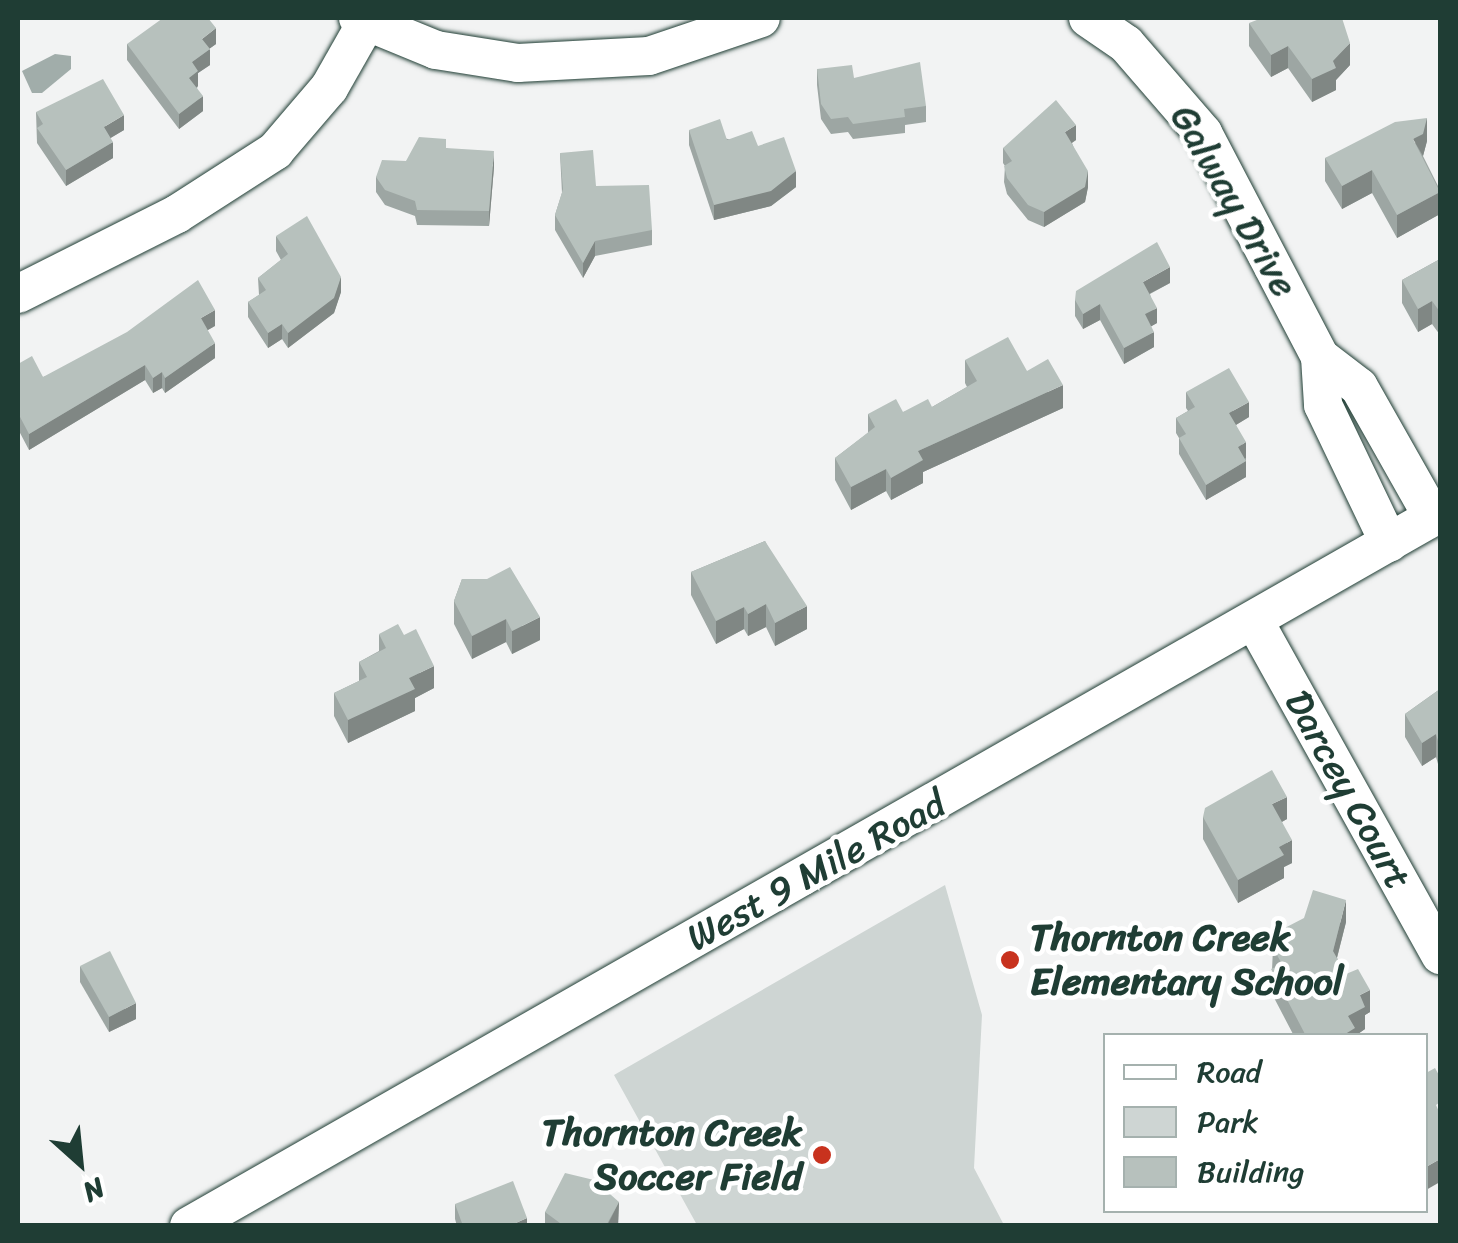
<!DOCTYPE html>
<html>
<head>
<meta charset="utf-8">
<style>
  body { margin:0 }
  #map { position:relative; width:1458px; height:1243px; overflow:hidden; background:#f2f3f3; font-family:Sriracha,sans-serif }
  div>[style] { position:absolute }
  .green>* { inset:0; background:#ced5d3 }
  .water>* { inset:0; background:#a1adaa }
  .roads { filter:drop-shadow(0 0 2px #1f3d34) drop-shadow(0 0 2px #1f3d34) }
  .minor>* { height:38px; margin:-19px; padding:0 19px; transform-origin:19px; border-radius:19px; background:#fff }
  .wall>* { inset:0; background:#9da6a3 }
  .shaded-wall>* { inset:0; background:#808784 }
  .building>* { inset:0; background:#b7c1bd }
  .dots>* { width:28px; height:28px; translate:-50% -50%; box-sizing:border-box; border:5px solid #fff; border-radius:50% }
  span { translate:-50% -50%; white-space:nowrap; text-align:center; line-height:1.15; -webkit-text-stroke:9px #fff; paint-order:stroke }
  .street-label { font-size:38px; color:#1f3d34 }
  .poi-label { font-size:38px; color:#1f3d34; font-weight:700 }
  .left { translate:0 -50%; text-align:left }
  .right { translate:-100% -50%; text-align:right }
  .frame { position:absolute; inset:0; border:20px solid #1f3d34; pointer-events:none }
  .legend { position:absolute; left:1103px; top:1033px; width:325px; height:180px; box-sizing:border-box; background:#fff; border:2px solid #a5b1ae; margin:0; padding:12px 18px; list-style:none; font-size:30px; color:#1f3d34 }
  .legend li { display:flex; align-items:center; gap:20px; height:50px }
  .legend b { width:50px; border:2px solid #a5b1ae }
  .north { position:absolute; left:30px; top:1113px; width:100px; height:100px; -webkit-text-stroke:8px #fff; paint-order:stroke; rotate:153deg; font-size:28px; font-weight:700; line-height:40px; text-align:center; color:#1f3d34 }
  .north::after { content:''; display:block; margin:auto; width:35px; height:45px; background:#1f3d34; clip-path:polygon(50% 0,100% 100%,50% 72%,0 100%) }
</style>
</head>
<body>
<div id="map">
  <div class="green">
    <i style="clip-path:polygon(945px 885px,982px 1015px,974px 1168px,1004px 1225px,697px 1225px,614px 1075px)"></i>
  </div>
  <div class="water">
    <i style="clip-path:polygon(55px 54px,71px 56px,71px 69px,42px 93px,32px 93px,22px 71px)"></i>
  </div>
  <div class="roads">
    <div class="minor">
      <i style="left:358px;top:18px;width:84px;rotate:22.3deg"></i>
      <i style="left:436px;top:50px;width:83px;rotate:9deg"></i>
      <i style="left:518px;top:63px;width:131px;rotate:-3.1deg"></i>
      <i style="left:649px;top:56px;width:118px;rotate:-18.7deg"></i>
      <i style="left:1088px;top:18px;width:46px;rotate:34.4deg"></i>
      <i style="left:1126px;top:44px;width:118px;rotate:49.1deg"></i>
      <i style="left:1203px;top:133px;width:253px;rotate:62.4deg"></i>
      <i style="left:1320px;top:357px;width:48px;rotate:86.4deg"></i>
      <i style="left:1323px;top:405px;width:153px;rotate:64.4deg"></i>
      <i style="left:18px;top:294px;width:178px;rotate:-26.7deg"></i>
      <i style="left:177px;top:214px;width:117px;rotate:-32.7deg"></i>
      <i style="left:275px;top:151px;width:83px;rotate:-49.4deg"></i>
      <i style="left:329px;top:88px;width:75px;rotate:-60.4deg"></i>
      <i style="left:1320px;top:357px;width:49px;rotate:37.6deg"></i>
      <i style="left:1359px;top:387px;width:150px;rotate:60.5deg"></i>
      <i style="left:1256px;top:624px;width:379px;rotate:60.9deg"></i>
      <i style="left:189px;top:1226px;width:1440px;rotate:-29.68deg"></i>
    </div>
  </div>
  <div class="wall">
    <i style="clip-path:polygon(1249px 23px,1350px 65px,1336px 80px,1336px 90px,1312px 102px,1288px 68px,1271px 77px,1249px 46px)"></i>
    <i style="clip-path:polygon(127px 44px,216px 44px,209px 49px,210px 65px,198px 73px,198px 86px,197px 88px,203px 111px,179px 129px,127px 60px)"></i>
    <i style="clip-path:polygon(817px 69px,854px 78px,926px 106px,926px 122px,905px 125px,905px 133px,853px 139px,848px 132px,831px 134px,821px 119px,817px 85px)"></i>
    <i style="clip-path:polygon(36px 112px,124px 130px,110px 138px,113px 158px,66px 186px,37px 143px)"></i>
    <i style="clip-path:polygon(689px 130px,758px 146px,796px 187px,771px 206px,714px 220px,689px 145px)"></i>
    <i style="clip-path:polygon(1076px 140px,1072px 143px,1088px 187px,1085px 202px,1044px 227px,1028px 220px,1007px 194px,1004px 182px,1005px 166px,1003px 163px,1003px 148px)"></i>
    <i style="clip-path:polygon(1427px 141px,1423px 156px,1440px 190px,1440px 214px,1397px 238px,1372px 193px,1342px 209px,1325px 181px,1325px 158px)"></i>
    <i style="clip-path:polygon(446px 148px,494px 167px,489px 226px,417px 225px,415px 216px,385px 205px,376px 192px,376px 177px,406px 161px)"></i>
    <i style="clip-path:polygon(560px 153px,596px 186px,652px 230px,652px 245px,595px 256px,583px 278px,555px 230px,555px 215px,562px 193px)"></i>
    <i style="clip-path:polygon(276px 236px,341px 292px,334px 313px,288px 348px,282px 339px,268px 348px,248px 317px,248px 302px,259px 295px,258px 278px,281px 260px,276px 251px)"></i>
    <i style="clip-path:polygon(1440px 259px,1440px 335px,1432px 324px,1418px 332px,1402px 303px,1402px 280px)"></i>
    <i style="clip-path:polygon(1170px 283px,1150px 294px,1157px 323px,1151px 326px,1154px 347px,1124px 364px,1100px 320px,1083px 329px,1075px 316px,1075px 300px)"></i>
    <i style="clip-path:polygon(215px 326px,207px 330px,215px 358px,165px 393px,162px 388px,153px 393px,145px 380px,29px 450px,19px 431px,18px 425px,18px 364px,43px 377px)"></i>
    <i style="clip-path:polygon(965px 360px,1027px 371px,1063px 408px,923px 472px,923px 483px,891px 500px,886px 491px,851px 510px,835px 480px,835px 458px,868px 433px,868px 414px,903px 412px,932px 407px,967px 387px,965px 383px)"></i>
    <i style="clip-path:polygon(1186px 392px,1249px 417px,1236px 425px,1246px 458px,1246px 477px,1206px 500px,1179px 454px,1179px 438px,1176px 433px,1176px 418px,1188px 411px,1186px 408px)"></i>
    <i style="clip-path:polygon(765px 541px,807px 629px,775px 646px,766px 627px,748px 636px,744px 629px,716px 644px,691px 595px,691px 572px)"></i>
    <i style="clip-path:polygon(462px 579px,540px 640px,512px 654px,506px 642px,472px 659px,454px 624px,454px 601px)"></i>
    <i style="clip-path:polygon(379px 634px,434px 688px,415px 698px,415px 711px,348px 743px,334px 716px,334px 693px,359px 681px,359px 662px,379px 651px)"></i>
    <i style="clip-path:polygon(1440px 689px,1440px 771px,1436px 757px,1422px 766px,1405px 737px,1405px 714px)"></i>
    <i style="clip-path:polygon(1203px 817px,1287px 819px,1282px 822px,1292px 863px,1284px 867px,1284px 878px,1238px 903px,1203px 839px)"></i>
    <i style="clip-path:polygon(1346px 922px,1337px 958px,1370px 1012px,1365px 1015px,1365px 1029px,1355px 1036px,1294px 1036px,1271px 992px,1273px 948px,1277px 945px,1277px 932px)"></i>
    <i style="clip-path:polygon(80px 966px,136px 1019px,109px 1032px,80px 982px)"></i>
    <i style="clip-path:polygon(619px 1202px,618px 1226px,545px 1226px,545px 1212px)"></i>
    <i style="clip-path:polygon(455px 1204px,527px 1226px,457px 1226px,455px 1219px)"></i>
  </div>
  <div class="shaded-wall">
    <i style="clip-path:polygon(216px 28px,216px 44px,202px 54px,202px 39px)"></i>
    <i style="clip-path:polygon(1350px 43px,1350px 65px,1336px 80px,1336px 90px,1312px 102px,1312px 79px)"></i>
    <i style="clip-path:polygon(1288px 46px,1288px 68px,1271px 77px,1271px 55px)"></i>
    <i style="clip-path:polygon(210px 49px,210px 65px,198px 73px,198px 86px,189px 93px,189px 78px,192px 62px)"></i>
    <i style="clip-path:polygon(203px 96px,203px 111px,179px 129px,179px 114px)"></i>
    <i style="clip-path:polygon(124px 115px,124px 130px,104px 142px,104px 127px)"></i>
    <i style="clip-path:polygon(1427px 118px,1427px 141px,1423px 156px,1413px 139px)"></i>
    <i style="clip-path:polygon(1076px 125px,1076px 140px,1065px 147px,1065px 132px)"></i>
    <i style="clip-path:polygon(113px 142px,113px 158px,66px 186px,66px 170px)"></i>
    <i style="clip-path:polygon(494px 151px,494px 167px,489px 226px,489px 211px)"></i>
    <i style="clip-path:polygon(1372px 170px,1372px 193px,1342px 209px,1342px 186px)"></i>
    <i style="clip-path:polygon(796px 171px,796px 187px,771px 206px,714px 220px,714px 205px)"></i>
    <i style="clip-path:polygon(1088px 171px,1088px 187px,1085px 202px,1044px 227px,1044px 212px)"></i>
    <i style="clip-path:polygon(1440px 192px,1440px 214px,1397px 238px,1397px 215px)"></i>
    <i style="clip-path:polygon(595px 241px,595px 256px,583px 278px,583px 263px)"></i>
    <i style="clip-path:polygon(1170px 267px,1170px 283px,1143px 297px,1143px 282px)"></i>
    <i style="clip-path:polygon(341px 277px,341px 292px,334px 313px,288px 348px,288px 333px)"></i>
    <i style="clip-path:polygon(1432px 301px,1432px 324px,1418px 332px,1418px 309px)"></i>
    <i style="clip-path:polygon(1100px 304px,1100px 320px,1083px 329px,1083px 314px)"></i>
    <i style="clip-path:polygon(1157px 308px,1157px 323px,1145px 330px,1145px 314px)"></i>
    <i style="clip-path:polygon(215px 310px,215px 326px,201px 334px,201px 318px)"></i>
    <i style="clip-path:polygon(282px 324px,282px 339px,268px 348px,268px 333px)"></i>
    <i style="clip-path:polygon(1154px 332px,1154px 347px,1124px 364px,1124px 348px)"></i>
    <i style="clip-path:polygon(215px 343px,215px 358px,165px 393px,165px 378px)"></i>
    <i style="clip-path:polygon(145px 365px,145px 380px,29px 450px,29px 434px)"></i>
    <i style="clip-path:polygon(162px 372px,162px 388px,153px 393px,153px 378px)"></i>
    <i style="clip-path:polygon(1063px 385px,1063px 408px,923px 472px,923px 483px,891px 500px,891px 478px,918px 451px)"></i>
    <i style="clip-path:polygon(1249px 402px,1249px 417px,1229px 429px,1229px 413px)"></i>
    <i style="clip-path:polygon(1246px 442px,1246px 458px,1238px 462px,1238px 447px)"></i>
    <i style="clip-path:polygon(1246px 461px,1246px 477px,1206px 500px,1206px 485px)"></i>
    <i style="clip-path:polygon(886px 469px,886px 491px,851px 510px,851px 487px)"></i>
    <i style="clip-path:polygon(766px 604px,766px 627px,748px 636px,748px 614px)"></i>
    <i style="clip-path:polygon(807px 606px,807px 629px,775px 646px,775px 623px)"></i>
    <i style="clip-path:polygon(744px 607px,744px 629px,716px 644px,716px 621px)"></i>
    <i style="clip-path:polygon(540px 617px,540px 640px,512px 654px,512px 631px)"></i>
    <i style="clip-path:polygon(506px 619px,506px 642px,472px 659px,472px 636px)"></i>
    <i style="clip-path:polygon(434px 666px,434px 688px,415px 698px,415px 711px,348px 743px,348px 720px,409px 678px)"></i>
    <i style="clip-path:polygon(1436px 734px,1436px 757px,1422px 766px,1422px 743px)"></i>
    <i style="clip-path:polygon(1287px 797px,1287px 819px,1272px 827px,1272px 804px)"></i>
    <i style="clip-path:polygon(1292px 840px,1292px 863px,1284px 867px,1284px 878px,1238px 903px,1238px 880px,1279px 847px)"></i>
    <i style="clip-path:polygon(1346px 900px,1346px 922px,1333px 973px,1333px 951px)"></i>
    <i style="clip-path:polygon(1370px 990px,1370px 1012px,1365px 1015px,1365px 1029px,1355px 1036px,1342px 1036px,1348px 1016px,1360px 995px)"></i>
    <i style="clip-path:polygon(136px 1003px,136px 1019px,109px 1032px,109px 1017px)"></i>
    <i style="clip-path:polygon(1440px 1159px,1440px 1182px,1426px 1190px,1426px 1167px)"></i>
    <i style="clip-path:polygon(619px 1202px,618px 1226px,607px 1226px)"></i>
    <i style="clip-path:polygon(527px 1218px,527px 1226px,509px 1226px)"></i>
  </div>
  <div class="building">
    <i style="clip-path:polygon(163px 18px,208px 18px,216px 28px,202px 39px,210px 49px,192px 62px,198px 71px,189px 78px,203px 96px,179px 114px,127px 44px)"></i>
    <i style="clip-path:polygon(1262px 18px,1342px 18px,1350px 43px,1333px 61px,1336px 68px,1312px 79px,1288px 46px,1271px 55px,1249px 23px)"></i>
    <i style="clip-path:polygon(920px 62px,926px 106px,904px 109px,905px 117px,853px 124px,848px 117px,831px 119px,821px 104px,817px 69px,852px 65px,854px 78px)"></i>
    <i style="clip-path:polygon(103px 79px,124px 115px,104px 127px,113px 142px,66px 170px,37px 128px,43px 124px,36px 112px)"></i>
    <i style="clip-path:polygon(1056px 100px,1076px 125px,1065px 132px,1088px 171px,1085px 187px,1044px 212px,1028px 205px,1007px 178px,1004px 166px,1012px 161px,1003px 148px)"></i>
    <i style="clip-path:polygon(1427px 118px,1423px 134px,1413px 139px,1440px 192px,1397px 215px,1372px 170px,1342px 186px,1325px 158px,1395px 122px)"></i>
    <i style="clip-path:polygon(720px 119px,727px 140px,752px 131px,758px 146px,784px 137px,796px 171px,771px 191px,714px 205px,689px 130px)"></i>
    <i style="clip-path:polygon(419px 137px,446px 139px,446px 148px,494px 151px,489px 211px,417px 210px,415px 201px,385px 190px,376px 177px,382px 160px,406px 161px)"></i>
    <i style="clip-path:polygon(593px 150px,596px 186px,649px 185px,652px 230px,595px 241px,583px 263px,555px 215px,563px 189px,560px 153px)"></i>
    <i style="clip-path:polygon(307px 216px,341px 277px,334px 298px,288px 333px,282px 324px,268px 333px,248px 302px,266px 290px,258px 278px,288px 254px,276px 236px)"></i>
    <i style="clip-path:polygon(1157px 242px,1170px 267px,1143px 282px,1157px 308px,1145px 314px,1154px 332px,1124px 348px,1100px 304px,1083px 314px,1075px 300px,1076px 291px)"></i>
    <i style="clip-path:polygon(1440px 259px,1440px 312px,1432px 301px,1418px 309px,1402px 280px)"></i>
    <i style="clip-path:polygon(198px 280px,215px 310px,201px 318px,215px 343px,165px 378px,162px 372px,153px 378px,145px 365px,29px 434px,19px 415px,18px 410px,18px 364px,32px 356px,43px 377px,127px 332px)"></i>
    <i style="clip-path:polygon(1008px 337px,1027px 371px,1048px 359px,1063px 385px,918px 451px,923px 460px,891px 478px,886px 469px,851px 487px,835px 458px,875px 427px,868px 414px,896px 399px,903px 412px,928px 399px,932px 407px,977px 381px,965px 360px)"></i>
    <i style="clip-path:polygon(1229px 368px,1249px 402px,1229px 413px,1246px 442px,1238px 447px,1246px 461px,1206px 485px,1179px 438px,1186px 434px,1176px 418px,1195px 407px,1186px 392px)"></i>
    <i style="clip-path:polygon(765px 541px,807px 606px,775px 623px,766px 604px,748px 614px,744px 607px,716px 621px,691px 572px)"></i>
    <i style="clip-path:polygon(510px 567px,540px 617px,512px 631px,506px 619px,472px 636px,454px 601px,462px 579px,487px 579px)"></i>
    <i style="clip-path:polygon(398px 624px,404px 635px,416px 629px,434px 666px,409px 678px,415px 689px,348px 720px,334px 693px,367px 677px,359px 662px,386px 648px,379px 634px)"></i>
    <i style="clip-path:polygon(1440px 689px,1440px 748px,1436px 734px,1422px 743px,1405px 714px)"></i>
    <i style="clip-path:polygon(1272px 770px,1287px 797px,1272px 804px,1292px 840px,1279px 847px,1284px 855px,1238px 880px,1203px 817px,1205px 808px)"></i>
    <i style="clip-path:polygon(1313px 890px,1346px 900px,1333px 951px,1346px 974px,1358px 969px,1370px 990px,1360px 995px,1365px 1007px,1348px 1016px,1355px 1028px,1342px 1036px,1306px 1036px,1271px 969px,1282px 964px,1273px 948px,1282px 942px,1277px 932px,1304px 918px)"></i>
    <i style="clip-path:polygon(110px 951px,136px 1003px,109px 1017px,80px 966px)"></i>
    <i style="clip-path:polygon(1435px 1068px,1440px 1077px,1440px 1102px,1436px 1105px,1440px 1114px,1440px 1159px,1426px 1167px,1426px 1073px)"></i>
    <i style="clip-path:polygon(565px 1173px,594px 1180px,619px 1202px,607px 1224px,609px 1226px,564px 1226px,545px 1212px)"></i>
    <i style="clip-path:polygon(513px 1181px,527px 1218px,509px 1226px,463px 1226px,455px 1204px)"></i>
  </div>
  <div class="dots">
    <i style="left:1010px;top:960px;background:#c8321e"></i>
    <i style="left:822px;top:1155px;background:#c8321e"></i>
  </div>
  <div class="street-label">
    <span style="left:1234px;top:201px;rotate:60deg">Galway Drive</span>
    <span style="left:1348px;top:790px;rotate:61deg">Darcey Court</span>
    <span style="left:816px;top:871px;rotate:-29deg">West 9 Mile Road</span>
  </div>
  <div class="poi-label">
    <span class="left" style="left:1030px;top:960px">Thornton Creek<br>Elementary School</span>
    <span class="right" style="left:802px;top:1155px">Thornton Creek<br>Soccer Field</span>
  </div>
  <div class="frame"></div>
  <ul class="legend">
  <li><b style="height:12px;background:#fff"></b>Road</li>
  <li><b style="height:28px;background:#ced5d3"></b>Park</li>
  <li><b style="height:28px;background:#b7c1bd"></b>Building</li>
  </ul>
  <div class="north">N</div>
</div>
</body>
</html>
